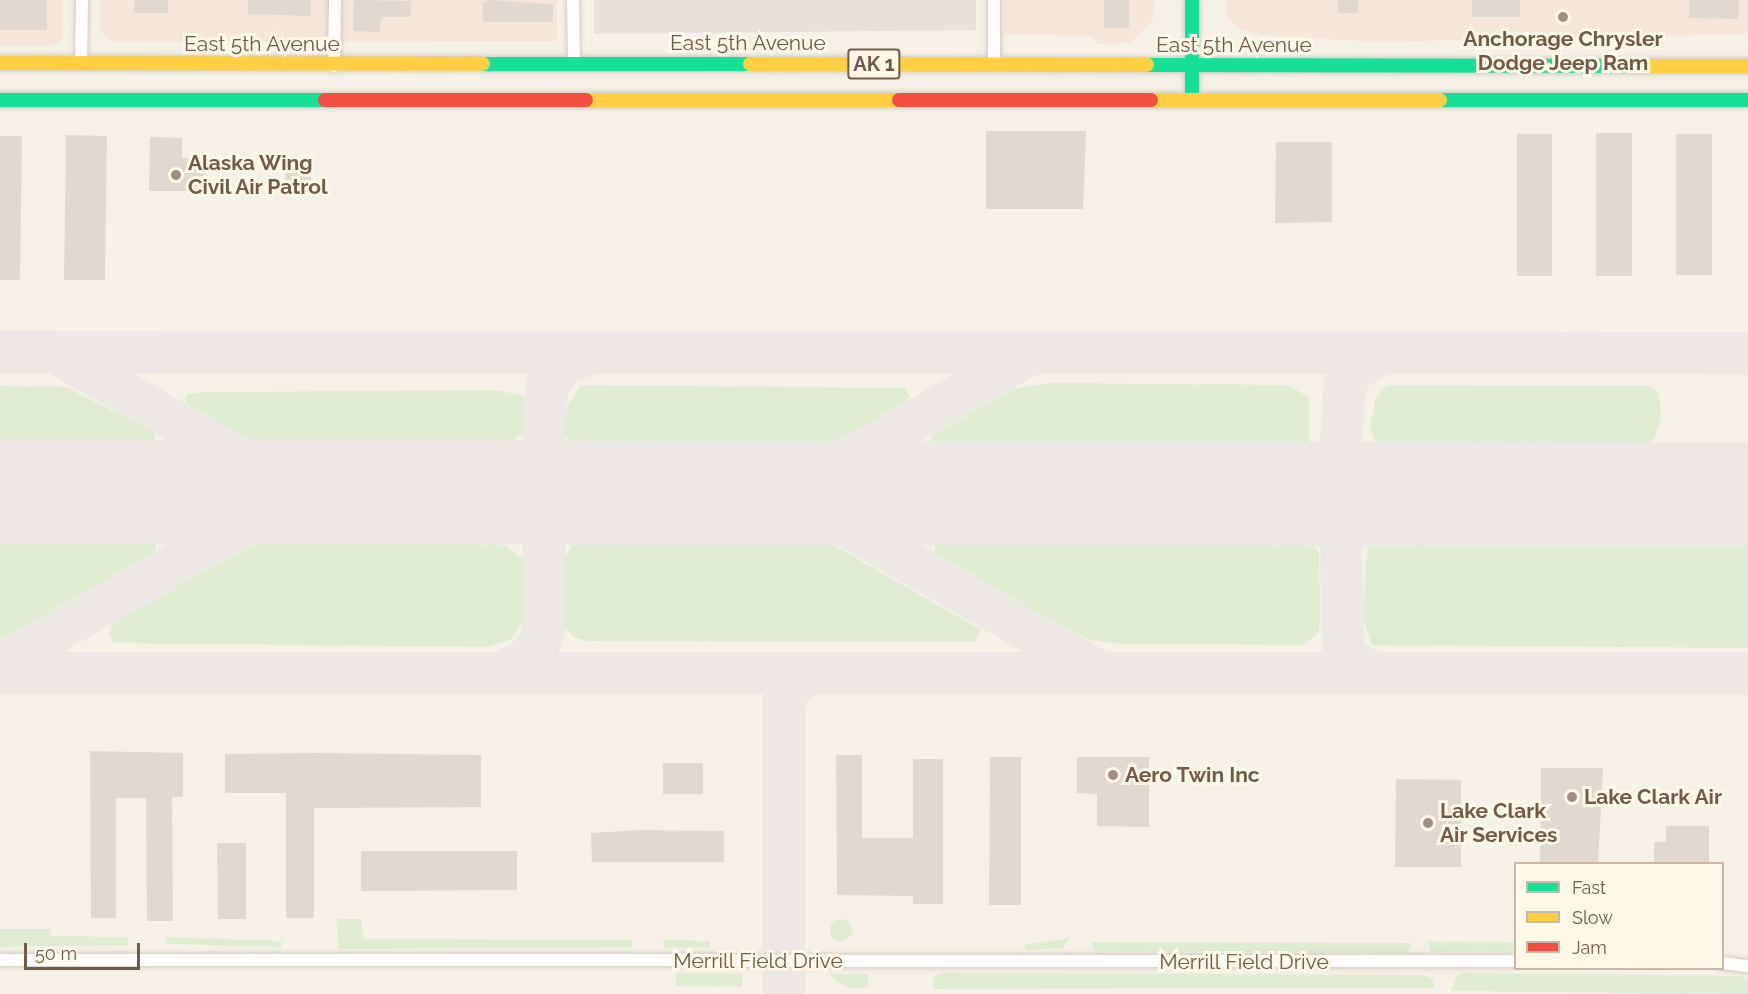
<!DOCTYPE html>
<html>
<head>
<meta charset="utf-8">
<style>
  body { margin:0 }
  #map { position:relative; width:1748px; height:994px; overflow:hidden; background:#f5f1e7; font-family:Raleway,sans-serif }
  div>[style] { position:absolute }
  .commercial>* { inset:0; background:#f6e6da }
  .industrial>* { inset:0; background:#e8e1d8 }
  .green>* { inset:0; background:#e0ecd2 }
  .round { border-radius:50% }
  .taxiway>* { height:42px; margin:-21px; padding:0 21px; transform-origin:21px; border-radius:21px; background:#ece9e5 }
  .runway>* { height:104px; margin:-52px; padding:0 52px; transform-origin:52px; border-radius:52px; background:#ece9e5 }
  .building>* { inset:0; background:#e1d9cf }
  .roads { filter:drop-shadow(0 0 2px #d4ccc2) drop-shadow(0 0 2px #d4ccc2) }
  .street>* { height:12px; margin:-6px; padding:0 6px; transform-origin:6px; border-radius:6px; background:#fefdfb }
  .fast>* { height:14px; margin:-7px; padding:0 7px; transform-origin:7px; border-radius:7px; background:#16e098 }
  .slow>* { height:14px; margin:-7px; padding:0 7px; transform-origin:7px; border-radius:7px; background:#ffcf43 }
  .jam>* { height:14px; margin:-7px; padding:0 7px; transform-origin:7px; border-radius:7px; background:#f24e42 }
  .dots>* { width:16px; height:16px; translate:-50% -50%; box-sizing:border-box; border:3px solid #fff7e7; border-radius:50% }
  span { translate:-50% -50%; white-space:nowrap; text-align:center; line-height:1.15; -webkit-text-stroke:6px #fff7e7; paint-order:stroke }
  .shield-label span { padding:2px 4px; background:#fff7e7; border:2px solid; border-radius:4px; -webkit-text-stroke-width:0 }
  .shield-label { font-size:20px; color:#725a49; font-weight:700 }
  .poi-label { font-size:21px; color:#725a49; font-weight:700 }
  .left { translate:0 -50%; text-align:left }
  .street-label { font-size:21px; color:#725a49 }
  .legend { position:absolute; left:1514px; top:862px; width:210px; height:108px; box-sizing:border-box; background:#fff7e7; border:2px solid #c7b8a8; margin:0; padding:8px 10px; list-style:none; font-size:18px; color:#725a49 }
  .legend li { display:flex; align-items:center; gap:12px; height:30px }
  .legend b { width:30px; border:2px solid #c7b8a8 }
  .scale { position:absolute; left:24px; top:943px; width:116px; height:27px; box-sizing:border-box; border:3px solid #725a49; border-top:0; padding-left:8px; font-size:18px; line-height:21px; white-space:nowrap; color:#725a49; -webkit-text-stroke:4px #fff7e7; paint-order:stroke }
</style>
</head>
<body>
<div id="map">
  <div class="commercial">
    <i style="clip-path:polygon(0 0,63px 0,63px 39px,51px 46px,0 46px)"></i>
    <i style="clip-path:polygon(100px 0,557px 0,557px 41px,114px 42px,100px 32px)"></i>
    <i style="clip-path:polygon(1004px 0,1154px 0,1153px 20px,1130px 43px,1096px 44px,1093px 36px,1003px 34px)"></i>
    <i style="clip-path:polygon(1226px 0,1748px 0,1748px 34px,1376px 42px,1262px 35px,1238px 29px,1226px 16px)"></i>
  </div>
  <div class="industrial">
    <i style="clip-path:polygon(594px 0,976px 0,976px 30px,594px 34px)"></i>
  </div>
  <div class="green">
    <i style="clip-path:polygon(1048px 383px,1289px 385px,1309px 398px,1309px 443px,1296px 451px,935px 446px,931px 436px,1013px 389px)"></i>
    <i style="clip-path:polygon(581px 385px,905px 388px,909px 396px,899px 408px,814px 451px,581px 450px,564px 434px,568px 404px)"></i>
    <i style="clip-path:polygon(1387px 385px,1647px 386px,1659px 392px,1661px 419px,1654px 439px,1637px 449px,1396px 453px,1378px 448px,1370px 427px,1376px 398px)"></i>
    <i style="clip-path:polygon(0 386px,66px 387px,154px 432px,154px 448px,0 448px)"></i>
    <i style="clip-path:polygon(496px 390px,524px 396px,525px 431px,502px 450px,263px 449px,184px 407px,188px 394px,204px 392px)"></i>
    <i style="clip-path:polygon(1385px 532px,1748px 537px,1748px 648px,1372px 645px,1363px 617px,1366px 563px,1368px 547px)"></i>
    <i style="clip-path:polygon(270px 536px,499px 541px,527px 562px,528px 615px,510px 640px,487px 647px,113px 643px,109px 633px,114px 618px)"></i>
    <i style="clip-path:polygon(1307px 538px,1319px 553px,1320px 611px,1319px 633px,1303px 645px,1121px 644px,1089px 640px,934px 557px,936px 539px)"></i>
    <i style="clip-path:polygon(0 539px,147px 540px,156px 544px,155px 555px,29px 633px,0 643px)"></i>
    <i style="clip-path:polygon(577px 539px,823px 539px,981px 630px,974px 642px,587px 641px,573px 637px,561px 622px,563px 559px)"></i>
    <i class="round" style="left:830px;top:919px;width:22px;height:22px"></i>
    <i style="clip-path:polygon(336px 919px,361px 919px,364px 939px,632px 940px,633px 947px,339px 949px)"></i>
    <i style="clip-path:polygon(0 929px,51px 929px,51px 936px,128px 937px,128px 945px,0 947px)"></i>
    <i style="clip-path:polygon(165px 937px,281px 941px,282px 947px,166px 944px)"></i>
    <i style="clip-path:polygon(1069px 938px,1063px 948px,1027px 950px,1024px 945px)"></i>
    <i style="clip-path:polygon(663px 940px,710px 941px,710px 947px,664px 948px)"></i>
    <i style="clip-path:polygon(1427px 941px,1515px 942px,1515px 951px,1431px 952px)"></i>
    <i style="clip-path:polygon(1091px 942px,1411px 943px,1411px 947px,1407px 953px,1095px 951px)"></i>
    <i style="clip-path:polygon(676px 973px,742px 974px,742px 987px,676px 986px)"></i>
    <i style="clip-path:polygon(943px 973px,1424px 975px,1433px 979px,1434px 988px,933px 989px,933px 976px)"></i>
    <i style="clip-path:polygon(1465px 973px,1735px 976px,1748px 978px,1748px 994px,1451px 991px,1457px 976px)"></i>
    <i style="clip-path:polygon(828px 974px,868px 974px,869px 987px,850px 989px)"></i>
  </div>
  <div class="taxiway">
    <i style="left:0;top:352px;width:1748px;rotate:0.03deg"></i>
    <i style="left:59px;top:355px;width:250px;rotate:29.7deg"></i>
    <i style="left:276px;top:479px;width:53px;rotate:14.3deg"></i>
    <i style="left:544px;top:442px;width:38px;rotate:63deg"></i>
    <i style="left:561px;top:476px;width:26px;rotate:31deg"></i>
    <i style="left:583px;top:489px;width:21px;rotate:11deg"></i>
    <i style="left:492px;top:493px;width:35px;rotate:22deg"></i>
    <i style="left:524px;top:506px;width:20px;rotate:49deg"></i>
    <i style="left:537px;top:521px;width:21px;rotate:71deg"></i>
    <i style="left:544px;top:541px;width:87px;rotate:90deg"></i>
    <i style="left:544px;top:628px;width:17px;rotate:107deg"></i>
    <i style="left:539px;top:644px;width:23px;rotate:131deg"></i>
    <i style="left:524px;top:661px;width:28px;rotate:154deg"></i>
    <i style="left:492px;top:493px;width:34px;rotate:-23deg"></i>
    <i style="left:523px;top:480px;width:21px;rotate:-47deg"></i>
    <i style="left:537px;top:465px;width:24px;rotate:-73deg"></i>
    <i style="left:544px;top:442px;width:56px;rotate:-86.9deg"></i>
    <i style="left:547px;top:386px;width:26px;rotate:-54deg"></i>
    <i style="left:562px;top:365px;width:31px;rotate:-22deg"></i>
    <i style="left:763px;top:493px;width:54px;rotate:16.1deg"></i>
    <i style="left:815px;top:508px;width:327px;rotate:29.9deg"></i>
    <i style="left:764px;top:493px;width:50px;rotate:-16.3deg"></i>
    <i style="left:812px;top:479px;width:250px;rotate:-29.7deg"></i>
    <i style="left:1281px;top:493px;width:38px;rotate:17deg"></i>
    <i style="left:1317px;top:504px;width:30px;rotate:50deg"></i>
    <i style="left:1336px;top:527px;width:19px;rotate:74deg"></i>
    <i style="left:1341px;top:545px;width:103px;rotate:88.9deg"></i>
    <i style="left:1343px;top:648px;width:15px;rotate:58deg"></i>
    <i style="left:1351px;top:661px;width:27px;rotate:27deg"></i>
    <i style="left:1281px;top:493px;width:33px;rotate:-16deg"></i>
    <i style="left:1313px;top:484px;width:25px;rotate:-40deg"></i>
    <i style="left:1332px;top:468px;width:27px;rotate:-70deg"></i>
    <i style="left:1341px;top:443px;width:59px;rotate:-86.1deg"></i>
    <i style="left:1345px;top:384px;width:19px;rotate:-55deg"></i>
    <i style="left:1356px;top:368px;width:34px;rotate:-27deg"></i>
    <i style="left:1341px;top:545px;width:39px;rotate:-64deg"></i>
    <i style="left:1358px;top:510px;width:39px;rotate:-26deg"></i>
    <i style="left:0;top:664px;width:313px;rotate:-29.7deg"></i>
    <i style="left:272px;top:509px;width:58px;rotate:-15.9deg"></i>
    <i style="left:0;top:673px;width:1748px"></i>
    <i style="left:784px;top:994px;width:294px;rotate:-90deg"></i>
    <i style="left:784px;top:700px;width:20px;rotate:-60deg"></i>
    <i style="left:794px;top:683px;width:19px;rotate:-32deg"></i>
  </div>
  <div class="runway">
    <i style="left:0;top:492px;width:1748px;rotate:0.07deg"></i>
  </div>
  <div class="building">
    <i style="clip-path:polygon(0 0,47px 0,47px 30px,0 30px)"></i>
    <i style="clip-path:polygon(134px 0,168px 0,168px 13px,134px 13px)"></i>
    <i style="clip-path:polygon(248px 0,311px 0,311px 16px,248px 14px)"></i>
    <i style="clip-path:polygon(354px 0,411px 1px,411px 17px,381px 17px,380px 32px,353px 31px)"></i>
    <i style="clip-path:polygon(489px 0,553px 4px,553px 22px,483px 22px,483px 3px)"></i>
    <i style="clip-path:polygon(1104px 0,1129px 0,1129px 28px,1104px 28px)"></i>
    <i style="clip-path:polygon(1338px 0,1358px 0,1358px 13px,1338px 13px)"></i>
    <i style="clip-path:polygon(1472px 0,1520px 0,1520px 17px,1472px 17px)"></i>
    <i style="clip-path:polygon(1689px 0,1739px 0,1738px 19px,1689px 18px)"></i>
    <i style="clip-path:polygon(986px 131px,1086px 131px,1083px 209px,986px 209px)"></i>
    <i style="clip-path:polygon(1596px 133px,1632px 133px,1632px 276px,1596px 276px)"></i>
    <i style="clip-path:polygon(1517px 134px,1552px 134px,1552px 276px,1517px 276px)"></i>
    <i style="clip-path:polygon(1676px 134px,1712px 134px,1712px 275px,1676px 275px)"></i>
    <i style="clip-path:polygon(66px 135px,107px 136px,105px 280px,64px 280px)"></i>
    <i style="clip-path:polygon(0 136px,22px 136px,20px 280px,0 280px)"></i>
    <i style="clip-path:polygon(150px 137px,182px 138px,182px 158px,204px 159px,203px 191px,149px 191px)"></i>
    <i style="clip-path:polygon(1276px 142px,1332px 142px,1332px 222px,1275px 223px)"></i>
    <i style="clip-path:polygon(286px 157px,311px 158px,311px 182px,285px 182px)"></i>
    <i style="clip-path:polygon(90px 751px,183px 753px,183px 797px,172px 797px,173px 921px,147px 921px,146px 798px,116px 798px,116px 918px,91px 918px)"></i>
    <i style="clip-path:polygon(314px 753px,481px 755px,481px 807px,314px 808px,314px 918px,286px 918px,286px 793px,225px 793px,225px 754px)"></i>
    <i style="clip-path:polygon(836px 755px,862px 755px,862px 838px,913px 838px,913px 759px,943px 759px,943px 904px,913px 904px,913px 896px,837px 895px)"></i>
    <i style="clip-path:polygon(990px 757px,1021px 757px,1021px 905px,989px 905px)"></i>
    <i style="clip-path:polygon(1077px 757px,1149px 757px,1149px 827px,1097px 826px,1097px 794px,1077px 793px)"></i>
    <i style="clip-path:polygon(663px 763px,703px 763px,703px 794px,663px 794px)"></i>
    <i style="clip-path:polygon(1541px 768px,1603px 768px,1598px 864px,1540px 864px)"></i>
    <i style="clip-path:polygon(1396px 779px,1461px 780px,1461px 867px,1395px 867px)"></i>
    <i style="clip-path:polygon(1666px 826px,1709px 826px,1709px 864px,1654px 864px,1654px 842px,1666px 842px)"></i>
    <i style="clip-path:polygon(642px 830px,724px 831px,724px 862px,592px 862px,591px 833px)"></i>
    <i style="clip-path:polygon(217px 843px,246px 843px,246px 919px,218px 919px)"></i>
    <i style="clip-path:polygon(361px 851px,517px 851px,517px 890px,361px 891px)"></i>
  </div>
  <div class="roads">
    <div class="street">
      <i style="left:573px;top:0;width:64px;rotate:89.1deg"></i>
      <i style="left:81px;top:63px;width:63px;rotate:-89.1deg"></i>
      <i style="left:994px;top:64px;width:64px;rotate:-90deg"></i>
      <i style="left:334px;top:66px;width:66px;rotate:-89.1deg"></i>
      <i style="left:0;top:960px;width:1516px;rotate:0.04deg"></i>
      <i style="left:1722px;top:963px;width:26px;rotate:7deg"></i>
    </div>
    <div class="fast">
      <i style="left:1192px;top:0;width:99px;rotate:90deg"></i>
      <i style="left:483px;top:64px;width:267px"></i>
      <i style="left:1147px;top:65px;width:503px;rotate:0.11deg"></i>
      <i style="left:0;top:100px;width:325px"></i>
      <i style="left:1440px;top:100px;width:308px"></i>
    </div>
    <div class="slow">
      <i style="left:0;top:63px;width:483px;rotate:0.1deg"></i>
      <i style="left:750px;top:64px;width:397px;rotate:0.1deg"></i>
      <i style="left:1650px;top:66px;width:98px"></i>
      <i style="left:586px;top:100px;width:313px"></i>
      <i style="left:1151px;top:100px;width:289px"></i>
    </div>
    <div class="jam">
      <i style="left:325px;top:100px;width:261px"></i>
      <i style="left:899px;top:100px;width:252px"></i>
    </div>
  </div>
  <div class="dots">
    <i style="left:1563px;top:17px;background:#a08f80"></i>
    <i style="left:176px;top:175px;background:#a08f80"></i>
    <i style="left:1113px;top:775px;background:#a08f80"></i>
    <i style="left:1572px;top:797px;background:#a08f80"></i>
    <i style="left:1428px;top:823px;background:#a08f80"></i>
  </div>
  <div class="shield-label">
    <span style="left:874px;top:64px">AK 1</span>
  </div>
  <div class="poi-label">
    <span style="left:1563px;top:51px">Anchorage Chrysler<br>Dodge Jeep Ram</span>
    <span class="left" style="left:188px;top:175px">Alaska Wing<br>Civil Air Patrol</span>
    <span class="left" style="left:1125px;top:775px">Aero Twin Inc</span>
    <span class="left" style="left:1584px;top:797px">Lake Clark Air</span>
    <span class="left" style="left:1440px;top:823px">Lake Clark<br>Air Services</span>
  </div>
  <div class="street-label">
    <span style="left:748px;top:43px">East 5th Avenue</span>
    <span style="left:262px;top:44px">East 5th Avenue</span>
    <span style="left:1234px;top:45px">East 5th Avenue</span>
    <span style="left:758px;top:961px">Merrill Field Drive</span>
    <span style="left:1244px;top:962px">Merrill Field Drive</span>
  </div>
  <ul class="legend">
  <li><b style="height:8px;background:#16e098"></b>Fast</li>
  <li><b style="height:8px;background:#ffcf43"></b>Slow</li>
  <li><b style="height:8px;background:#f24e42"></b>Jam</li>
  </ul>
  <div class="scale">50 m</div>
</div>
</body>
</html>
